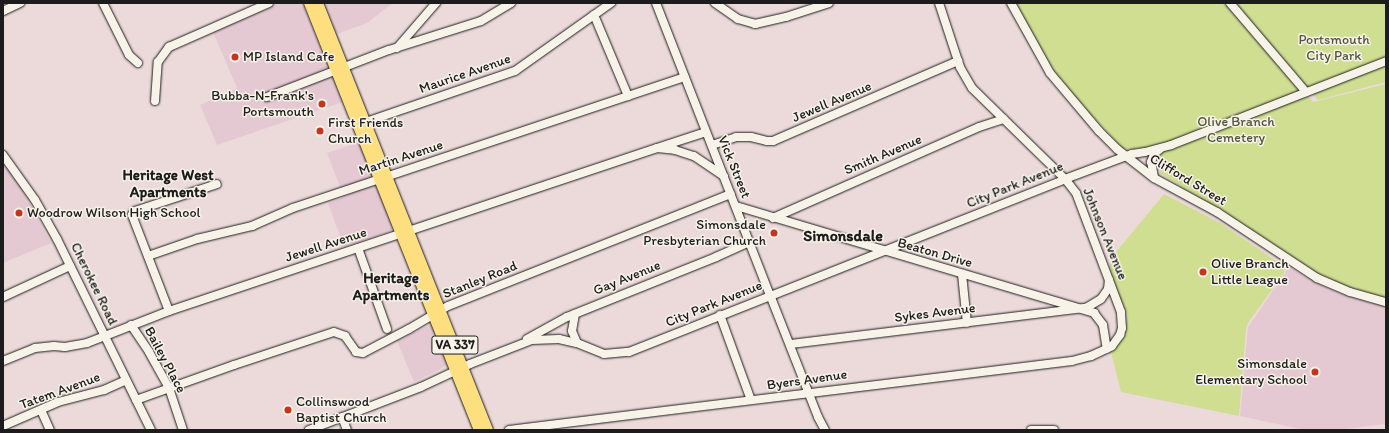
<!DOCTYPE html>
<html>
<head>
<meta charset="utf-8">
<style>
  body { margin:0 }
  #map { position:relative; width:1389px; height:433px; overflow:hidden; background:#ecdadb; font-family:Itim,sans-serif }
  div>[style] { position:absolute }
  .built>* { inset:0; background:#e5c9d2 }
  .green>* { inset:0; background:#cfde91 }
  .roads { filter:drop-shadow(0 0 1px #1c1c1c) drop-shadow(0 0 1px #1c1c1c) }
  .minor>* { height:8px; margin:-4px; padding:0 4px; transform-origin:4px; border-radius:4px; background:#f7f3e8 }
  .major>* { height:10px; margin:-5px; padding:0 5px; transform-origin:5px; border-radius:5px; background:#fedf80 }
  .dots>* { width:11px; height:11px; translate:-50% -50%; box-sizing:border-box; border:2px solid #f7f3e8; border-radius:50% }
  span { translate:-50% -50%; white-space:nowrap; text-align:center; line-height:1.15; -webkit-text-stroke:3px #f7f3e8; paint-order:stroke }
  .shield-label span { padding:1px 3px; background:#f7f3e8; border:1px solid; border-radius:3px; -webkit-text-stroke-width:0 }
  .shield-label { font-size:13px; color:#1c1c1c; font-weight:700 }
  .park-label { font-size:14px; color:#52563f }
  .poi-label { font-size:14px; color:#1c1c1c }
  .left { translate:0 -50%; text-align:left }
  .right { translate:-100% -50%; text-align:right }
  .street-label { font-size:14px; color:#1c1c1c }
  .neighbourhood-label { font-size:15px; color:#1c1c1c; font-weight:700 }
  .quarter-label { font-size:16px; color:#1c1c1c; font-weight:700 }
  .frame { position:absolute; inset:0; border:4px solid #1c1c1c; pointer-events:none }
</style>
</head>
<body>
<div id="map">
  <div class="built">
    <i style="clip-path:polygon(278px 3px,303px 3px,343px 102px,217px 145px,200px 105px,237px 88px,213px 32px)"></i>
    <i style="clip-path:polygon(324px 3px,393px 3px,367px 23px,337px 34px)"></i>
    <i style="clip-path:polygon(360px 142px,393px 228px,391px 231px,344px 247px,328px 203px,344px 197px,327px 153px)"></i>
    <i style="clip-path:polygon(3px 163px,19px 184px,51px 243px,3px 263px)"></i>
    <i style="clip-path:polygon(1289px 267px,1308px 279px,1341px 294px,1386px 307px,1386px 424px,1337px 430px,1305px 430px,1240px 416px,1248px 327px)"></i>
    <i style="clip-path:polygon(432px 324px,448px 364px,437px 371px,414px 382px,397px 341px)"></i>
  </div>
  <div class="green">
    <i style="clip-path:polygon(1017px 3px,1228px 3px,1313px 102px,1386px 84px,1386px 299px,1369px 296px,1326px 280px,1160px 173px,1160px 147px,1151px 150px,1123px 149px,1063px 84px,1024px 20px)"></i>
    <i style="clip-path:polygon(1232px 3px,1386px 3px,1386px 82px,1318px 100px)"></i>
    <i style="clip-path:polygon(1164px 194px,1222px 224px,1282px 265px,1285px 269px,1284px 273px,1248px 323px,1246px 329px,1239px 416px,1121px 392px,1111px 352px,1121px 341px,1125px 333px,1127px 316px,1109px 268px,1112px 257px)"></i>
  </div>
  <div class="roads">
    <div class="minor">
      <i style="left:103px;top:3px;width:58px;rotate:63.4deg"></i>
      <i style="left:129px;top:55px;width:12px;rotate:42deg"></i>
      <i style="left:656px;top:3px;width:313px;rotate:68.7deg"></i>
      <i style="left:770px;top:295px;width:131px;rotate:68.5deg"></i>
      <i style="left:818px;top:417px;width:15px;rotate:62deg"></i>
      <i style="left:715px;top:3px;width:28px;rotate:35deg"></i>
      <i style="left:738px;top:19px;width:18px;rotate:16deg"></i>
      <i style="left:755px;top:24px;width:32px;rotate:-13deg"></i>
      <i style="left:786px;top:17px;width:45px;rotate:-18deg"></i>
      <i style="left:1011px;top:3px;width:80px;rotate:60.9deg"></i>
      <i style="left:1050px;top:73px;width:76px;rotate:49.8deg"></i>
      <i style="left:1099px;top:131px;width:25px;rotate:45deg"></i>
      <i style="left:1117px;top:149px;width:47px;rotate:38.1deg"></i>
      <i style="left:1154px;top:178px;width:72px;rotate:28.4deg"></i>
      <i style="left:1217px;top:212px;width:120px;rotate:33.4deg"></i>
      <i style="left:1317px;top:278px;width:36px;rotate:23deg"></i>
      <i style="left:1350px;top:292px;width:37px;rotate:16deg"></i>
      <i style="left:1230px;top:3px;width:117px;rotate:49.5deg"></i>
      <i style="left:3px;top:11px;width:19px;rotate:-25deg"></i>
      <i style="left:594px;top:15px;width:88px;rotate:67.2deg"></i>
      <i style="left:397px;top:48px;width:60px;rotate:-49.1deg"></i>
      <i style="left:267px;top:97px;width:131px;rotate:-21.1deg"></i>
      <i style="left:389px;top:50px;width:96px;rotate:-17.5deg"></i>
      <i style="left:481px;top:21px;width:35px;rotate:-31deg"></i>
      <i style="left:155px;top:101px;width:39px;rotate:-86deg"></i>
      <i style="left:158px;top:62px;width:19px;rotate:-54deg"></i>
      <i style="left:169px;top:47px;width:109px;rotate:-23.7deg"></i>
      <i style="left:360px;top:124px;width:164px;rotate:-18.9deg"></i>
      <i style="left:515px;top:71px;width:118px;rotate:-35.3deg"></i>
      <i style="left:712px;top:145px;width:25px;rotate:-18deg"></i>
      <i style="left:736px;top:137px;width:15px"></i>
      <i style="left:751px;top:137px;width:16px;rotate:14deg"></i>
      <i style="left:767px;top:141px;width:6px"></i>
      <i style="left:773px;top:141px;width:202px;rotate:-23.4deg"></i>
      <i style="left:660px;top:147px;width:48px;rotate:-18.1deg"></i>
      <i style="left:3px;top:155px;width:55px;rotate:54.6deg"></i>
      <i style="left:35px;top:200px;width:45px;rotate:60.6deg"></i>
      <i style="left:57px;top:239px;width:213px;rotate:63.8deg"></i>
      <i style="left:1154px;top:177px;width:15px;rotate:-101deg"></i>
      <i style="left:1151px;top:162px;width:9px;rotate:-69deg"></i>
      <i style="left:1154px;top:154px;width:8px;rotate:-40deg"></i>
      <i style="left:736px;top:206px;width:374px;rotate:16.6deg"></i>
      <i style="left:1094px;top:313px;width:15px;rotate:53deg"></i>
      <i style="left:1103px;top:325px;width:24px;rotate:81deg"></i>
      <i style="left:773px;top:218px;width:225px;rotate:-23.8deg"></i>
      <i style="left:979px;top:127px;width:26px;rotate:-18deg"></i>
      <i style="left:358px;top:248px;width:86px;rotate:70.3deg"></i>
      <i style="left:148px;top:256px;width:52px;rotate:-19.1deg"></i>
      <i style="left:197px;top:239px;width:57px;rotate:-13.3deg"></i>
      <i style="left:252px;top:226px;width:45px;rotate:-23.7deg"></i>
      <i style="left:293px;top:208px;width:413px;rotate:-18.5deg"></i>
      <i style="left:962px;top:274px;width:49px;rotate:84.2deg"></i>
      <i style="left:3px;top:297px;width:74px;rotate:-24.8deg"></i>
      <i style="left:169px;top:311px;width:103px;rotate:-111.1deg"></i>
      <i style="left:132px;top:215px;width:5px;rotate:-53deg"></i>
      <i style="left:135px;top:211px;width:86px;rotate:-18.2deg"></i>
      <i style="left:575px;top:314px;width:17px;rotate:100deg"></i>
      <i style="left:572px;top:331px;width:13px;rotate:67deg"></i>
      <i style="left:720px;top:315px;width:90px;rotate:70deg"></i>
      <i style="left:131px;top:325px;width:32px;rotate:56deg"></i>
      <i style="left:149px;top:352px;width:41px;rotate:60.9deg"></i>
      <i style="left:169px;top:388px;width:44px;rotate:71.6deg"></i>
      <i style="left:527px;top:339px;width:46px;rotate:-28.8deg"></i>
      <i style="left:567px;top:317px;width:161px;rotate:-21.9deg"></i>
      <i style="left:716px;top:257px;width:37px;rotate:-24deg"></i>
      <i style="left:791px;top:344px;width:297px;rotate:-7deg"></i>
      <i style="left:1086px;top:308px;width:17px;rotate:-31deg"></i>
      <i style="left:1101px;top:299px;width:12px;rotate:-55deg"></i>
      <i style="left:1108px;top:289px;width:9px;rotate:-84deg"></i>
      <i style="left:3px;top:361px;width:35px;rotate:-22deg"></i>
      <i style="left:35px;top:348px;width:19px;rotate:-6deg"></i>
      <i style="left:54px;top:346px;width:11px;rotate:5deg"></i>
      <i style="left:65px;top:347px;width:22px;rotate:-10deg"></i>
      <i style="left:87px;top:343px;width:88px;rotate:-21.3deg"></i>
      <i style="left:169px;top:311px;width:515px;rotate:-18.47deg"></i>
      <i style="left:657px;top:148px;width:18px;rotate:6deg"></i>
      <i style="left:675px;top:150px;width:20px;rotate:18deg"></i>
      <i style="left:694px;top:156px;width:36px;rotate:34deg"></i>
      <i style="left:136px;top:400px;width:104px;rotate:-19.7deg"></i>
      <i style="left:234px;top:365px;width:105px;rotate:-18.3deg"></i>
      <i style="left:334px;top:332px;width:12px;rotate:20deg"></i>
      <i style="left:345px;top:336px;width:19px;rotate:55deg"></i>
      <i style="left:356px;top:352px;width:7px;rotate:8deg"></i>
      <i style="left:363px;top:353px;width:52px;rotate:-27.6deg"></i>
      <i style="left:409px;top:329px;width:45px;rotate:-30.5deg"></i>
      <i style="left:448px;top:306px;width:304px;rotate:-21.6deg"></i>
      <i style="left:41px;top:410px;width:22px;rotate:66deg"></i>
      <i style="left:342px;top:417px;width:14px;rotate:69deg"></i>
      <i style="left:3px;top:426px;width:60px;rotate:-23.6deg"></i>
      <i style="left:58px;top:402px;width:48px;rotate:-14.6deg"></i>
      <i style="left:104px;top:390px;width:24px;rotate:-24deg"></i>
      <i style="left:309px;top:430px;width:120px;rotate:-21deg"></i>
      <i style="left:421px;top:387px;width:54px;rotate:-25.1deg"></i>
      <i style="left:470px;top:364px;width:66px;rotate:-21.2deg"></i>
      <i style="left:532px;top:340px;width:27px;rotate:-2deg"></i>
      <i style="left:559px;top:339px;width:18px;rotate:13deg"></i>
      <i style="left:577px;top:343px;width:29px;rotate:22deg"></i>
      <i style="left:604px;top:354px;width:25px;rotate:-5deg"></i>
      <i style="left:629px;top:352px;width:469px;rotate:-21.6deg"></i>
      <i style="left:1065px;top:179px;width:72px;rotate:-20.5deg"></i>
      <i style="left:1132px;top:154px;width:13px;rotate:-9deg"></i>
      <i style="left:1145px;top:152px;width:27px;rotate:-15deg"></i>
      <i style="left:1171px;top:145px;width:231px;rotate:-21.3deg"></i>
      <i style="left:509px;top:430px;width:567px;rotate:-6.99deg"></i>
      <i style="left:1072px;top:361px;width:20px;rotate:-15deg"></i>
      <i style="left:1091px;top:356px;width:23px;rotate:-25deg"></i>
      <i style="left:1112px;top:346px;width:14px;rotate:-54deg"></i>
      <i style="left:1120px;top:335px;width:7px;rotate:-74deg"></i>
      <i style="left:1122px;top:328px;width:16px;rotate:-94deg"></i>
      <i style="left:1121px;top:312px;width:127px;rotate:-110.7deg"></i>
      <i style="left:1076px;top:193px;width:18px;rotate:-128deg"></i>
      <i style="left:1065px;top:179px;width:130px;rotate:-135.6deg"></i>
      <i style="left:972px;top:88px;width:24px;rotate:-120deg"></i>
      <i style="left:960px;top:67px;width:67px;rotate:-108.2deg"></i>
      <i style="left:1031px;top:430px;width:23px"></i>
    </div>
    <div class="major">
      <i style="left:309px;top:3px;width:460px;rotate:68.3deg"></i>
      <i style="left:318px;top:3px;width:460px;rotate:68.3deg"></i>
    </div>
  </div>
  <div class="dots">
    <i style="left:235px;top:57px;background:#c8321e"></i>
    <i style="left:322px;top:104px;background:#c8321e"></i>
    <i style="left:320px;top:131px;background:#c8321e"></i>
    <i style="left:19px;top:213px;background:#c8321e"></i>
    <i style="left:774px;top:233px;background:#c8321e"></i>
    <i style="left:1203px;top:272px;background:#c8321e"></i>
    <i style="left:1315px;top:372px;background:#c8321e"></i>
    <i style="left:288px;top:410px;background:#c8321e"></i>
  </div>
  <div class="shield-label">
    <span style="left:455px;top:345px">VA 337</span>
  </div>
  <div class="park-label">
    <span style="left:1334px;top:48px">Portsmouth<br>City Park</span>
    <span style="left:1236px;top:130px">Olive Branch<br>Cemetery</span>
  </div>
  <div class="poi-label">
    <span class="left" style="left:243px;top:57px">MP Island Cafe</span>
    <span class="right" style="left:314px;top:104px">Bubba-N-Frank's<br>Portsmouth</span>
    <span class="left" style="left:328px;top:131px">First Friends<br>Church</span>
    <span class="left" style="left:27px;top:213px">Woodrow Wilson High School</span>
    <span class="right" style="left:766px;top:233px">Simonsdale<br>Presbyterian Church</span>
    <span class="left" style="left:1211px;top:272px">Olive Branch<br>Little League</span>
    <span class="right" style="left:1307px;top:372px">Simonsdale<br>Elementary School</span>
    <span class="left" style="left:296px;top:410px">Collinswood<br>Baptist Church</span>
  </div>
  <div class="street-label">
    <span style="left:465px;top:74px;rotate:-19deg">Maurice Avenue</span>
    <span style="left:832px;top:102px;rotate:-23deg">Jewell Avenue</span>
    <span style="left:883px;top:155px;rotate:-23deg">Smith Avenue</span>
    <span style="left:401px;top:158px;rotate:-18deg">Martin Avenue</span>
    <span style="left:734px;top:167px;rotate:68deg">Vick Street</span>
    <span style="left:1188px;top:180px;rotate:31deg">Clifford Street</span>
    <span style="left:1015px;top:185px;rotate:-22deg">City Park Avenue</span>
    <span style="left:1105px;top:234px;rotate:68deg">Johnson Avenue</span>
    <span style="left:326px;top:245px;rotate:-18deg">Jewell Avenue</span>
    <span style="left:935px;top:253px;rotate:16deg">Beaton Drive</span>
    <span style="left:627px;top:278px;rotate:-22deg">Gay Avenue</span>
    <span style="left:480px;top:280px;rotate:-22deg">Stanley Road</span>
    <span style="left:94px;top:284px;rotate:64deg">Cherokee Road</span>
    <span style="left:714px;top:304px;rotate:-22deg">City Park Avenue</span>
    <span style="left:935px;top:313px;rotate:-7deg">Sykes Avenue</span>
    <span style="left:165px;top:360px;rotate:62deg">Bailey Place</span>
    <span style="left:807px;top:380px;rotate:-8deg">Byers Avenue</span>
    <span style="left:60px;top:391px;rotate:-20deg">Tatem Avenue</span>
  </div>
  <div class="neighbourhood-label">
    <span style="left:168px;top:184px">Heritage West<br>Apartments</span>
    <span style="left:391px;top:287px">Heritage<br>Apartments</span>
  </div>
  <div class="quarter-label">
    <span style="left:843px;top:236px">Simonsdale</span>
  </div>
  <div class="frame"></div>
</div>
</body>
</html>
